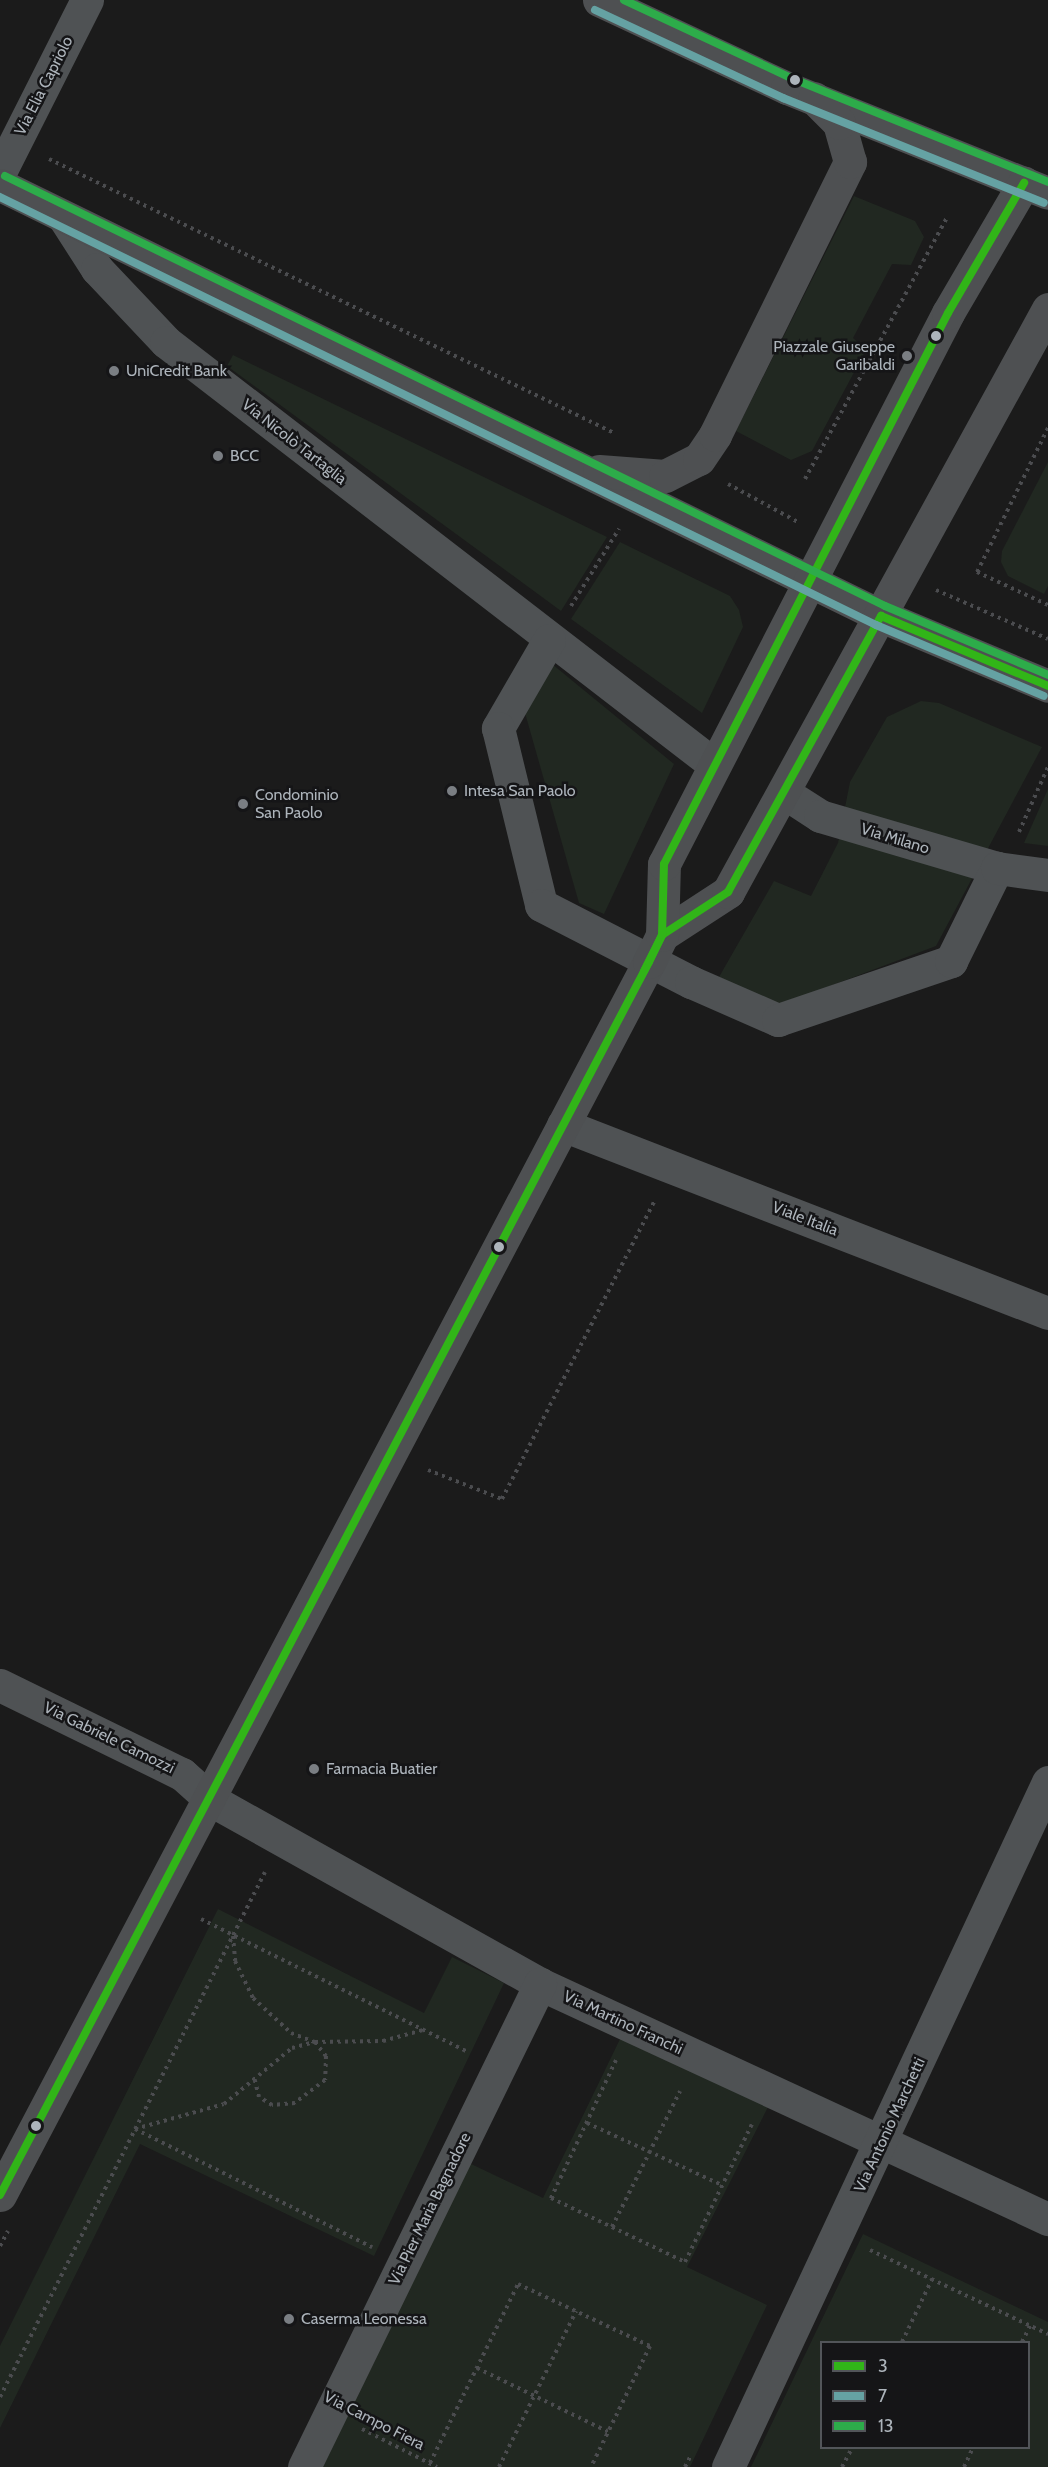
<!DOCTYPE html>
<html>
<head>
<meta charset="utf-8">
<style>
  body { margin:0 }
  #map { position:relative; width:1048px; height:2467px; overflow:hidden; background:#1b1b1b; font-family:Cabin,sans-serif }
  div>[style] { position:absolute }
  .green>* { inset:0; background:#212821 }
  .path>* { height:4px; margin-top:-2px; transform-origin:0; background:repeating-linear-gradient(90deg,#4b4c4f 0 3px,transparent 0 7.5px) }
  .pedestrian>* { height:33px; margin:-16.5px; padding:0 16.5px; transform-origin:16.5px; border-radius:16.5px; background:#4f5254 }
  .minor>* { height:33px; margin:-16.5px; padding:0 16.5px; transform-origin:16.5px; border-radius:16.5px; background:#4f5254 }
  .secondary>* { height:33px; margin:-16.5px; padding:0 16.5px; transform-origin:16.5px; border-radius:16.5px; background:#4e5052 }
  .bus-1>* { height:8px; margin:-4px; padding:0 4px; transform-origin:4px; border-radius:4px; background:#31b518 }
  .bus-2>* { height:8px; margin:-4px; padding:0 4px; transform-origin:4px; border-radius:4px; background:#65a2a3 }
  .bus-3>* { height:8px; margin:-4px; padding:0 4px; transform-origin:4px; border-radius:4px; background:#2dac4a }
  .dots>* { width:16px; height:16px; translate:-50% -50%; box-sizing:border-box; border:3px solid #151517; border-radius:50% }
  span { translate:-50% -50%; white-space:nowrap; text-align:center; line-height:1.15; -webkit-text-stroke:5px #151517; paint-order:stroke }
  .street-label { font-size:16px; color:#adb4bb }
  .poi-label { font-size:16px; color:#adb4bb }
  .right { translate:-100% -50%; text-align:right }
  .left { translate:0 -50%; text-align:left }
  .legend { position:absolute; left:820px; top:2341px; width:210px; height:108px; box-sizing:border-box; background:#151517; border:2px solid #525559; margin:0; padding:8px 10px; list-style:none; font-size:18px; color:#adb4bb }
  .legend li { display:flex; align-items:center; gap:12px; height:30px }
  .legend b { width:30px; border:2px solid #525559 }
</style>
</head>
<body>
<div id="map">
  <div class="green">
    <i style="clip-path:polygon(854px 196px,915px 221px,924px 237px,911px 265px,892px 264px,853px 338px,866px 350px,812px 451px,791px 460px,736px 431px)"></i>
    <i style="clip-path:polygon(233px 355px,607px 537px,561px 611px,227px 366px)"></i>
    <i style="clip-path:polygon(1048px 462px,1048px 586px,1044px 594px,1008px 576px,1001px 562px,1002px 551px)"></i>
    <i style="clip-path:polygon(620px 542px,730px 596px,739px 610px,743px 627px,702px 713px,571px 619px)"></i>
    <i style="clip-path:polygon(552px 664px,674px 764px,604px 914px,579px 903px,525px 713px)"></i>
    <i style="clip-path:polygon(921px 701px,939px 703px,1042px 747px,936px 946px,777px 1006px,719px 977px,774px 881px,811px 896px,838px 843px,850px 782px,887px 717px)"></i>
    <i style="clip-path:polygon(1048px 789px,1048px 846px,1024px 843px)"></i>
    <i style="clip-path:polygon(218px 1909px,424px 2013px,452px 1957px,504px 1983px,374px 2256px,140px 2144px,0 2428px,0 2346px)"></i>
    <i style="clip-path:polygon(621px 2037px,768px 2107px,687px 2267px,767px 2305px,690px 2467px,321px 2467px,469px 2163px,543px 2198px)"></i>
    <i style="clip-path:polygon(evenodd,863px 2234px,1048px 2322px,1048px 2467px,751px 2467px,863px 2234px,822px 2342px,1028px 2342px,1028px 2448px,822px 2448px,822px 2342px)"></i>
  </div>
  <div class="path">
    <i style="left:49px;top:159px;width:628px;rotate:25.87deg"></i>
    <i style="left:1048px;top:428px;width:161px;rotate:116.2deg"></i>
    <i style="left:977px;top:572px;width:78px;rotate:24.9deg"></i>
    <i style="left:805px;top:479px;width:297px;rotate:-61.5deg"></i>
    <i style="left:728px;top:484px;width:80px;rotate:28.5deg"></i>
    <i style="left:936px;top:590px;width:122px;rotate:23.6deg"></i>
    <i style="left:571px;top:606px;width:91px;rotate:-58.1deg"></i>
    <i style="left:1019px;top:832px;width:71px;rotate:-66deg"></i>
    <i style="left:428px;top:1470px;width:79px;rotate:21.4deg"></i>
    <i style="left:502px;top:1499px;width:336px;rotate:-62.9deg"></i>
    <i style="left:201px;top:1919px;width:296px;rotate:26.5deg"></i>
    <i style="left:233px;top:1936px;width:25px;rotate:85deg"></i>
    <i style="left:235px;top:1961px;width:41px;rotate:64.1deg"></i>
    <i style="left:253px;top:1998px;width:52px;rotate:42.6deg"></i>
    <i style="left:291px;top:2033px;width:26px;rotate:21deg"></i>
    <i style="left:315px;top:2042px;width:18px;rotate:52deg"></i>
    <i style="left:326px;top:2056px;width:24px;rotate:92deg"></i>
    <i style="left:325px;top:2080px;width:38px;rotate:143deg"></i>
    <i style="left:295px;top:2103px;width:23px;rotate:175deg"></i>
    <i style="left:272px;top:2105px;width:15px;rotate:-148deg"></i>
    <i style="left:259px;top:2097px;width:21px;rotate:-104deg"></i>
    <i style="left:616px;top:2060px;width:153px;rotate:115.2deg"></i>
    <i style="left:551px;top:2198px;width:148px;rotate:25.5deg"></i>
    <i style="left:685px;top:2262px;width:153px;rotate:-64.1deg"></i>
    <i style="left:587px;top:2123px;width:149px;rotate:24.7deg"></i>
    <i style="left:135px;top:2129px;width:92px;rotate:-15.7deg"></i>
    <i style="left:224px;top:2104px;width:88px;rotate:-39.5deg"></i>
    <i style="left:292px;top:2048px;width:24px;rotate:-15deg"></i>
    <i style="left:315px;top:2042px;width:68px;rotate:-0.8deg"></i>
    <i style="left:383px;top:2041px;width:41px;rotate:-15.4deg"></i>
    <i style="left:135px;top:2129px;width:265px;rotate:26.5deg"></i>
    <i style="left:612px;top:2227px;width:152px;rotate:-63.4deg"></i>
    <i style="left:0;top:2246px;width:17px;rotate:-62deg"></i>
    <i style="left:870px;top:2250px;width:197px;rotate:25.3deg"></i>
    <i style="left:902px;top:2342px;width:70px;rotate:-64.5deg"></i>
    <i style="left:1022px;top:2342px;width:18px;rotate:-63deg"></i>
    <i style="left:477px;top:2368px;width:147px;rotate:25.9deg"></i>
    <i style="left:0;top:2397px;width:588px;rotate:-63.22deg"></i>
    <i style="left:362px;top:2429px;width:84px;rotate:26.9deg"></i>
    <i style="left:430px;top:2463px;width:199px;rotate:-63.8deg"></i>
    <i style="left:518px;top:2284px;width:146px;rotate:25.2deg"></i>
    <i style="left:650px;top:2346px;width:135px;rotate:116deg"></i>
    <i style="left:499px;top:2467px;width:174px;rotate:-63.7deg"></i>
    <i style="left:685px;top:2467px;width:11px;rotate:-63deg"></i>
    <i style="left:842px;top:2467px;width:21px;rotate:-62deg"></i>
    <i style="left:964px;top:2467px;width:21px;rotate:-65deg"></i>
  </div>
  <div class="pedestrian">
    <i style="left:797px;top:801px;width:27px;rotate:33deg"></i>
    <i style="left:820px;top:816px;width:184px;rotate:16.4deg"></i>
  </div>
  <div class="minor">
    <i style="left:0;top:172px;width:193px;rotate:-63.2deg"></i>
    <i style="left:65px;top:219px;width:59px;rotate:57.4deg"></i>
    <i style="left:97px;top:269px;width:100px;rotate:46.6deg"></i>
    <i style="left:166px;top:342px;width:678px;rotate:37.63deg"></i>
    <i style="left:549px;top:640px;width:102px;rotate:120.1deg"></i>
    <i style="left:498px;top:728px;width:182px;rotate:76.3deg"></i>
    <i style="left:541px;top:905px;width:169px;rotate:27.2deg"></i>
    <i style="left:691px;top:982px;width:95px;rotate:23.6deg"></i>
    <i style="left:778px;top:1020px;width:183px;rotate:-18.8deg"></i>
    <i style="left:951px;top:961px;width:104px;rotate:-63.7deg"></i>
    <i style="left:997px;top:868px;width:51px;rotate:7.8deg"></i>
    <i style="left:563px;top:1125px;width:520px;rotate:21.19deg"></i>
    <i style="left:0;top:1685px;width:203px;rotate:26.1deg"></i>
    <i style="left:182px;top:1774px;width:39px;rotate:42deg"></i>
    <i style="left:211px;top:1800px;width:377px;rotate:29.2deg"></i>
    <i style="left:540px;top:1984px;width:560px;rotate:24.83deg"></i>
    <i style="left:304px;top:2467px;width:538px;rotate:-63.96deg"></i>
    <i style="left:728px;top:2467px;width:756px;rotate:-64.96deg"></i>
  </div>
  <div class="secondary">
    <i style="left:599px;top:0;width:208px;rotate:25.1deg"></i>
    <i style="left:787px;top:88px;width:281px;rotate:21.9deg"></i>
    <i style="left:0;top:185px;width:981px;rotate:26.07deg"></i>
    <i style="left:881px;top:616px;width:181px;rotate:22.7deg"></i>
    <i style="left:599px;top:471px;width:66px;rotate:4.3deg"></i>
    <i style="left:665px;top:476px;width:38px;rotate:-27deg"></i>
    <i style="left:699px;top:459px;width:29px;rotate:-56deg"></i>
    <i style="left:715px;top:435px;width:305px;rotate:-63.7deg"></i>
    <i style="left:850px;top:162px;width:41px;rotate:-105.8deg"></i>
    <i style="left:839px;top:123px;width:35px;rotate:-135deg"></i>
    <i style="left:662px;top:935px;width:79px;rotate:-33.1deg"></i>
    <i style="left:728px;top:892px;width:665px;rotate:-61.24deg"></i>
    <i style="left:0;top:2195px;width:1393px;rotate:-62.24deg"></i>
    <i style="left:649px;top:962px;width:30px;rotate:-64deg"></i>
    <i style="left:662px;top:935px;width:71px;rotate:-88.4deg"></i>
    <i style="left:664px;top:864px;width:620px;rotate:-62.73deg"></i>
    <i style="left:948px;top:313px;width:151px;rotate:-59.7deg"></i>
  </div>
  <div class="bus-1">
    <i style="left:881px;top:616px;width:181px;rotate:22.7deg"></i>
    <i style="left:644px;top:971px;width:40px;rotate:-63.4deg"></i>
    <i style="left:662px;top:935px;width:79px;rotate:-33.1deg"></i>
    <i style="left:728px;top:892px;width:316px;rotate:-61deg"></i>
    <i style="left:0;top:2195px;width:1393px;rotate:-62.24deg"></i>
    <i style="left:649px;top:962px;width:30px;rotate:-64deg"></i>
    <i style="left:662px;top:935px;width:71px;rotate:-88.4deg"></i>
    <i style="left:664px;top:864px;width:620px;rotate:-62.73deg"></i>
    <i style="left:948px;top:313px;width:151px;rotate:-59.7deg"></i>
  </div>
  <div class="bus-2">
    <i style="left:595px;top:10px;width:208px;rotate:25.1deg"></i>
    <i style="left:783px;top:98px;width:281px;rotate:21.9deg"></i>
    <i style="left:0;top:197px;width:975px;rotate:26.04deg"></i>
    <i style="left:876px;top:625px;width:182px;rotate:22.9deg"></i>
  </div>
  <div class="bus-3">
    <i style="left:624px;top:0;width:184px;rotate:25deg"></i>
    <i style="left:791px;top:78px;width:277px;rotate:22deg"></i>
    <i style="left:5px;top:176px;width:979px;rotate:26.04deg"></i>
    <i style="left:885px;top:606px;width:177px;rotate:22.9deg"></i>
  </div>
  <div class="dots">
    <i style="left:795px;top:80px;background:#adb4bb"></i>
    <i style="left:936px;top:336px;background:#adb4bb"></i>
    <i style="left:907px;top:356px;background:#7a7e83"></i>
    <i style="left:114px;top:371px;background:#7a7e83"></i>
    <i style="left:218px;top:456px;background:#7a7e83"></i>
    <i style="left:452px;top:791px;background:#7a7e83"></i>
    <i style="left:243px;top:804px;background:#7a7e83"></i>
    <i style="left:499px;top:1247px;background:#adb4bb"></i>
    <i style="left:314px;top:1769px;background:#7a7e83"></i>
    <i style="left:36px;top:2126px;background:#adb4bb"></i>
    <i style="left:289px;top:2319px;background:#7a7e83"></i>
  </div>
  <div class="street-label">
    <span style="left:44px;top:86px;rotate:-63deg">Via Elia Capriolo</span>
    <span style="left:294px;top:442px;rotate:38deg">Via Nicolò Tartaglia</span>
    <span style="left:895px;top:839px;rotate:17deg">Via Milano</span>
    <span style="left:805px;top:1219px;rotate:21deg">Viale Italia</span>
    <span style="left:109px;top:1738px;rotate:26deg">Via Gabriele Camozzi</span>
    <span style="left:623px;top:2023px;rotate:25deg">Via Martino Franchi</span>
    <span style="left:890px;top:2125px;rotate:-65deg">Via Antonio Marchetti</span>
    <span style="left:430px;top:2209px;rotate:-64deg">Via Pier Maria Bagnadore</span>
    <span style="left:374px;top:2421px;rotate:27deg">Via Campo Fiera</span>
  </div>
  <div class="poi-label">
    <span class="right" style="left:895px;top:356px">Piazzale Giuseppe<br>Garibaldi</span>
    <span class="left" style="left:126px;top:371px">UniCredit Bank</span>
    <span class="left" style="left:230px;top:456px">BCC</span>
    <span class="left" style="left:464px;top:791px">Intesa San Paolo</span>
    <span class="left" style="left:255px;top:804px">Condominio<br>San Paolo</span>
    <span class="left" style="left:326px;top:1769px">Farmacia Buatier</span>
    <span class="left" style="left:301px;top:2319px">Caserma Leonessa</span>
  </div>
  <ul class="legend">
  <li><b style="height:8px;background:#31b518"></b>3</li>
  <li><b style="height:8px;background:#65a2a3"></b>7</li>
  <li><b style="height:8px;background:#2dac4a"></b>13</li>
  </ul>
</div>
</body>
</html>
